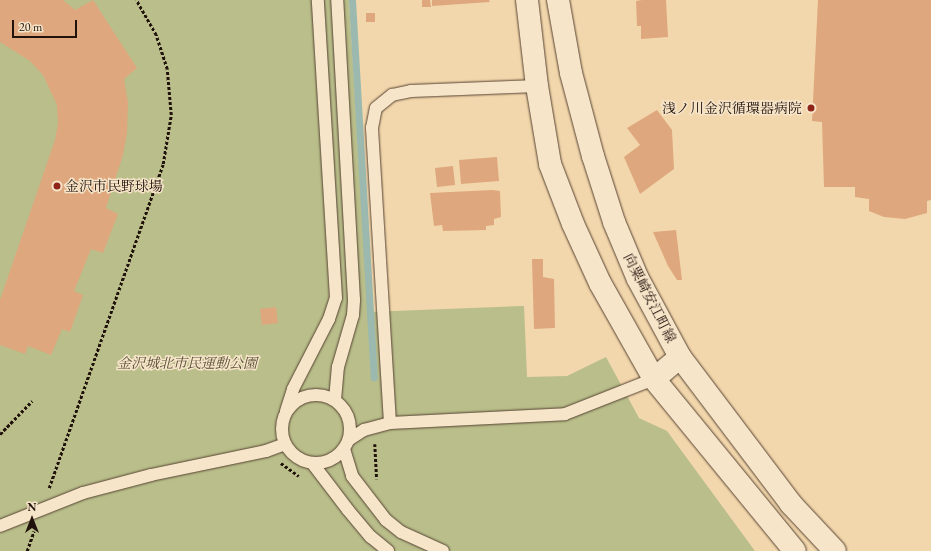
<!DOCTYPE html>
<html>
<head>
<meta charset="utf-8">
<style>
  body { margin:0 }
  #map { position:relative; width:931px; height:551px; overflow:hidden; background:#f3d7ac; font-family:"EB Garamond","Noto Serif JP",serif }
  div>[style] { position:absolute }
  .green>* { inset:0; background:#b9be8a }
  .stream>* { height:7px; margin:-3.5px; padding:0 3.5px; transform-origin:3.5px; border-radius:3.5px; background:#9bb9ae }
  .building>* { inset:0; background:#dfa77d }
  .path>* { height:2.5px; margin-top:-1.25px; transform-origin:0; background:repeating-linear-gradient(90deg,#21120b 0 3px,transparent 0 5px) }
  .roads { filter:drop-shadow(0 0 1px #564333) drop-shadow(0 0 1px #564333) }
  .lane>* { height:12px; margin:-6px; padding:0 6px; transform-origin:6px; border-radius:6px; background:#f7e5c9 }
  .lane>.ring { margin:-6px; padding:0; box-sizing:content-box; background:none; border:12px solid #f7e5c9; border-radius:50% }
  .street>* { height:22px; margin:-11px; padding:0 11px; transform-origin:11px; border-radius:11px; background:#f7e5c9 }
  .secondary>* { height:22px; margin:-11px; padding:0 11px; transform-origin:11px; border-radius:11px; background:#f7e5c9 }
  .dots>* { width:11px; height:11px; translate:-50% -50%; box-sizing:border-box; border:2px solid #f7e5c9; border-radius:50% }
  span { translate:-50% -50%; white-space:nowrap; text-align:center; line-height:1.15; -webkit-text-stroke:3px #f7e5c9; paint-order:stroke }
  .poi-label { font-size:14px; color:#21120b }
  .right { translate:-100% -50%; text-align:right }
  .left { translate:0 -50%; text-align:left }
  .street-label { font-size:14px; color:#21120b }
  .park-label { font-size:14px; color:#564e37; font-style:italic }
  .north { position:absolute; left:12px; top:499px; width:40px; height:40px; -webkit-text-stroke:3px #f7e5c9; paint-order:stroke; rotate:0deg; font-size:11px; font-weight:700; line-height:16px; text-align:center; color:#21120b }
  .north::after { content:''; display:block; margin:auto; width:14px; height:18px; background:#21120b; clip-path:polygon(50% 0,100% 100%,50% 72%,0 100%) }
  .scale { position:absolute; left:12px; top:20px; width:65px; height:18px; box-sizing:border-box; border:2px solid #21120b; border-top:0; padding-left:5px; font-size:12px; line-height:14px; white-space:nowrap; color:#21120b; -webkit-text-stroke:3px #f7e5c9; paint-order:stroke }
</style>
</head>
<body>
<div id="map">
  <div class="green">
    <i style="clip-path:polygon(0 0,349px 0,368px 312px,524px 306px,527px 377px,567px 376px,606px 357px,639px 418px,667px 431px,755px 551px,0 551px)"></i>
  </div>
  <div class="stream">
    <i style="left:352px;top:0;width:378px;rotate:86.7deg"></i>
  </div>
  <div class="building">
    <i style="clip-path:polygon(0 0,63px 0,75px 10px,93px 0,137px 68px,124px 79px,128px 103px,127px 133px,123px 155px,106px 208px,118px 214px,103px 253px,91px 249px,74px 291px,83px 295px,70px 332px,62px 329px,51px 355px,28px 346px,25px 354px,0 345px,0 300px,55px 140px,58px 123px,57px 105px,43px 75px,30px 61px,0 42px)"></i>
    <i style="clip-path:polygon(422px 0,430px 0,431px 7px,422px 7px)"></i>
    <i style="clip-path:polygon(432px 0,489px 0,490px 2px,432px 6px)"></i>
    <i style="clip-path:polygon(642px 0,666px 0,668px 37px,641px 39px,641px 26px,637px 26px,636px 1px)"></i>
    <i style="clip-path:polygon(818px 0,931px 0,931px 200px,927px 201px,927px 213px,905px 219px,884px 217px,869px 211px,869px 199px,855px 197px,855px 187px,824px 187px,822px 122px,812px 121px)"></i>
    <i style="clip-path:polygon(366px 13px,375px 13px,375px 22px,366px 22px)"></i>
    <i style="clip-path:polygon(657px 110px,672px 130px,674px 169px,640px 194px,624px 157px,640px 145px,627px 128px)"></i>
    <i style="clip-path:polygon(497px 157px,499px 181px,461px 184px,459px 160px)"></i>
    <i style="clip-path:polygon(453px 166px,455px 185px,437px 187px,435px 168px)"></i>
    <i style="clip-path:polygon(492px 190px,500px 191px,501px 217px,494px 219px,494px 225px,486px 226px,486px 230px,443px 231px,442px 225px,434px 226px,430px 193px)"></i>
    <i style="clip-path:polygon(676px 230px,682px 280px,677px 280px,668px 266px,653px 232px)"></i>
    <i style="clip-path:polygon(532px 259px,543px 259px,543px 277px,554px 279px,555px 328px,534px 329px)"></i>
    <i style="clip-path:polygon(276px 307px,278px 323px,262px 325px,260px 309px)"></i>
  </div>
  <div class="path">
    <i style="left:0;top:434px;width:46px;rotate:-45.9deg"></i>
    <i style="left:375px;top:444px;width:35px;rotate:87deg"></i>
    <i style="left:281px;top:463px;width:22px;rotate:36deg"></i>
    <i style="left:49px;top:488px;width:343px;rotate:-70.6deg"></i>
    <i style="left:163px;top:164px;width:50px;rotate:-80.7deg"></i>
    <i style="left:171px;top:115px;width:46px;rotate:-95deg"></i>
    <i style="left:167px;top:69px;width:36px;rotate:-108deg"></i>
    <i style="left:156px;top:35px;width:40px;rotate:-119.7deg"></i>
    <i style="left:27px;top:551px;width:21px;rotate:-71deg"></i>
  </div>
  <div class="roads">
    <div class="lane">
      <i class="ring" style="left:282px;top:395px;width:56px;height:56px"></i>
      <i style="left:335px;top:400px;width:33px;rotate:-85deg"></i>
      <i style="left:338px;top:367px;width:54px;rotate:-73.9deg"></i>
      <i style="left:353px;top:315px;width:15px;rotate:-86deg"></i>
      <i style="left:354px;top:300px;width:300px;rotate:-93.2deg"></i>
      <i style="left:286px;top:411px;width:23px;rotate:-72deg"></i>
      <i style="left:293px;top:389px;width:79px;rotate:-62.8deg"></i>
      <i style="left:329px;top:319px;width:22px;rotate:-72deg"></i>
      <i style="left:336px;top:298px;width:299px;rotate:-93.5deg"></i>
      <i style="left:390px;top:423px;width:296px;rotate:-93.5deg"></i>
      <i style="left:372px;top:128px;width:20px;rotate:-79deg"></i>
      <i style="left:376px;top:108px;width:21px;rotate:-39deg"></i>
      <i style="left:392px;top:95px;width:19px;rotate:-12deg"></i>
      <i style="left:411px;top:91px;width:126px;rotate:-2.3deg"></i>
      <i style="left:350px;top:439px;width:17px;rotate:-33deg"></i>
      <i style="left:364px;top:430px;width:27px;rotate:-15deg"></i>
      <i style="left:390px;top:423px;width:175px;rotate:-2.9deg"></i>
      <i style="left:565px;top:414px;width:96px;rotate:-21.5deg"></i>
      <i style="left:344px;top:449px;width:28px;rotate:73deg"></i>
      <i style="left:352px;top:476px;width:56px;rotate:52.3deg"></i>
      <i style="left:386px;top:520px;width:19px;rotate:39deg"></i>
      <i style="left:401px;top:532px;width:46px;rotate:24.3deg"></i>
      <i style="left:313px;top:464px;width:58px;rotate:52.7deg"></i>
      <i style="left:348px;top:510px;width:35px;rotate:50deg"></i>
      <i style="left:371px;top:537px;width:22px;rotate:39deg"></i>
      <i style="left:0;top:526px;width:89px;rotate:-21.7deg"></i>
      <i style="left:83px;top:493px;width:70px;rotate:-14.8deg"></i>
      <i style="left:151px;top:475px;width:117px;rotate:-11.8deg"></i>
      <i style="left:266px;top:451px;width:20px;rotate:-20deg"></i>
    </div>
    <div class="street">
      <i style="left:654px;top:379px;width:34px;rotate:-40deg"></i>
    </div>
    <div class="secondary">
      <i style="left:527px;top:0;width:87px;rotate:83.4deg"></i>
      <i style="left:537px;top:86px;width:79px;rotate:80.5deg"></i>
      <i style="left:550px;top:164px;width:64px;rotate:69deg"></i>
      <i style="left:573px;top:224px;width:65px;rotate:65.4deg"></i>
      <i style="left:600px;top:283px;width:110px;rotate:60.6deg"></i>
      <i style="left:654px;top:379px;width:222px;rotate:50.7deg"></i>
      <i style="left:558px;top:0;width:74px;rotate:79.9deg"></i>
      <i style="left:571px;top:73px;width:86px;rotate:75.2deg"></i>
      <i style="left:593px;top:156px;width:69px;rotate:72.3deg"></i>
      <i style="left:614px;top:222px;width:62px;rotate:67.2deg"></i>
      <i style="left:638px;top:279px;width:89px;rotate:61.7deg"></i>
      <i style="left:680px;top:357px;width:184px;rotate:52.9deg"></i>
      <i style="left:791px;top:504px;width:64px;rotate:46.9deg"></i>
    </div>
  </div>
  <div class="dots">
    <i style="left:811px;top:108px;background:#8f2418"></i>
    <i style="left:57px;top:186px;background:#8f2418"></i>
  </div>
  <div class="poi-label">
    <span class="right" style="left:802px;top:108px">浅ノ川金沢循環器病院</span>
    <span class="left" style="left:65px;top:186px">金沢市民野球場</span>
  </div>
  <div class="street-label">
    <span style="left:650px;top:298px;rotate:63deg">向粟崎安江町線</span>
  </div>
  <div class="park-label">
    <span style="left:187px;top:363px">金沢城北市民運動公園</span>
  </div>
  <div class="north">N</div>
  <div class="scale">20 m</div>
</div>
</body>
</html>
